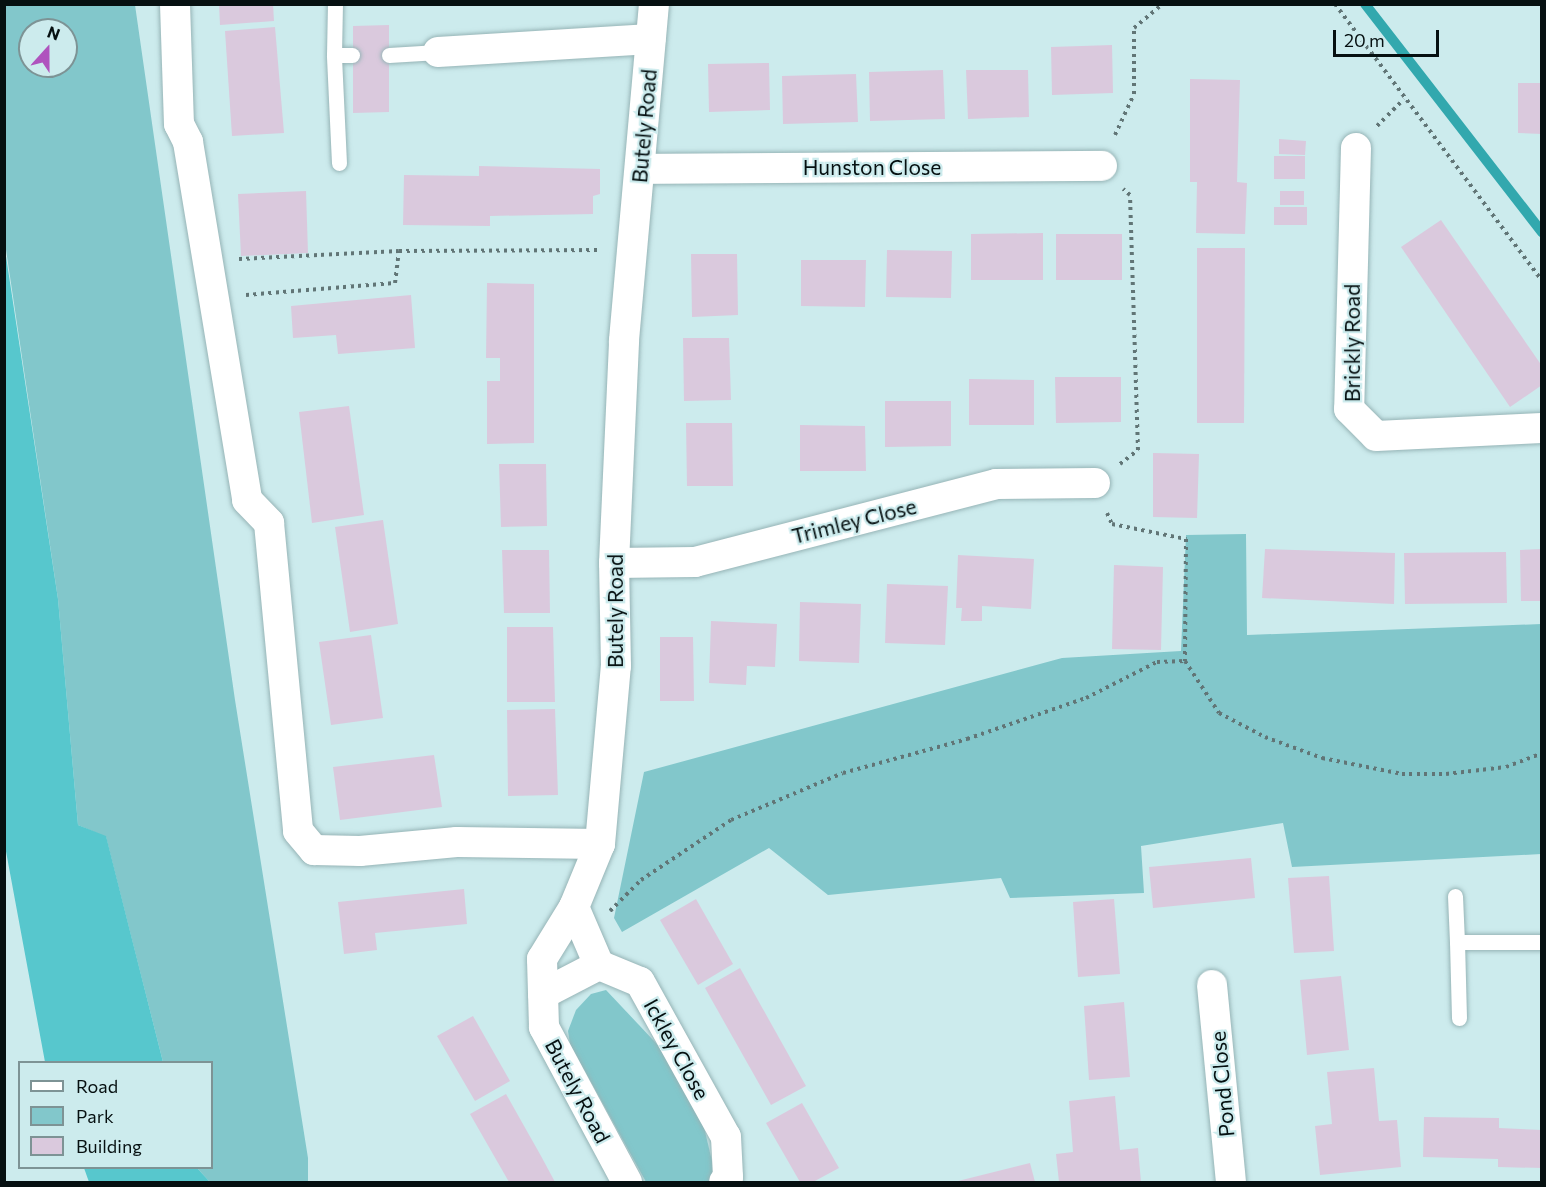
<!DOCTYPE html>
<html>
<head>
<meta charset="utf-8">
<style>
  body { margin:0 }
  #map { position:relative; width:1546px; height:1187px; overflow:hidden; background:#ccebed; font-family:Commissioner,sans-serif }
  div>[style] { position:absolute }
  .green>* { inset:0; background:#82c7cb }
  .forest>* { inset:0; background:#57c7cd }
  .stream>* { height:10px; margin:-5px; padding:0 5px; transform-origin:5px; border-radius:5px; background:#32a8ae }
  .building>* { inset:0; background:#dac9dd }
  .path>* { height:4px; margin-top:-2px; transform-origin:0; background:repeating-linear-gradient(90deg,#617576 0 3px,transparent 0 7.5px) }
  .roads { filter:drop-shadow(0 0 2px #96b4b6) drop-shadow(0 0 2px #96b4b6) }
  .lane>* { height:15px; margin:-7.5px; padding:0 7.5px; transform-origin:7.5px; border-radius:7.5px; background:#fff }
  .street>* { height:30px; margin:-15px; padding:0 15px; transform-origin:15px; border-radius:15px; background:#fff }
  span { translate:-50% -50%; white-space:nowrap; text-align:center; line-height:1.15; -webkit-text-stroke:4.5px #ccebed; paint-order:stroke }
  .street-label { font-size:21px; color:#061011 }
  .frame { position:absolute; inset:0; border:6px solid #061011; pointer-events:none }
  .legend { position:absolute; left:18px; top:1061px; width:195px; height:108px; box-sizing:border-box; background:#ccebed; border:2px solid #7d9395; margin:0; padding:8px 10px; list-style:none; font-size:18px; color:#061011 }
  .legend li { display:flex; align-items:center; gap:12px; height:30px }
  .legend b { width:30px; border:2px solid #7d9395 }
  .north { position:absolute; left:18px; top:18px; width:60px; height:60px; box-sizing:border-box; background:#ccebed; border:2px solid #7d9395; border-radius:50%; rotate:21deg; font-size:16px; font-weight:700; line-height:24px; text-align:center; color:#061011 }
  .north::after { content:''; display:block; margin:auto; width:21px; height:27px; background:#af53be; clip-path:polygon(50% 0,100% 100%,50% 72%,0 100%) }
  .scale { position:absolute; left:1333px; top:30px; width:106px; height:27px; box-sizing:border-box; border:3px solid #061011; border-top:0; padding-left:8px; font-size:18px; line-height:21px; white-space:nowrap; color:#061011; -webkit-text-stroke:4px #ccebed; paint-order:stroke }
</style>
</head>
<body>
<div id="map">
  <div class="green">
    <i style="clip-path:polygon(evenodd,4px 5px,135px 5px,235px 700px,308px 1158px,308px 1182px,210px 1182px,197px 1168px,212px 1168px,212px 1062px,163px 1062px,106px 837px,78px 825px,58px 599px,5px 243px,4px 5px,30px 30px,66px 30px,66px 66px,30px 66px,30px 30px)"></i>
    <i style="clip-path:polygon(1246px 534px,1247px 635px,1541px 624px,1541px 854px,1292px 867px,1283px 823px,1141px 846px,1144px 893px,1010px 898px,1001px 878px,828px 895px,769px 848px,622px 932px,614px 918px,644px 772px,1062px 658px,1181px 651px,1186px 535px)"></i>
    <i style="clip-path:polygon(606px 990px,671px 1059px,700px 1110px,716px 1178px,712px 1182px,646px 1182px,570px 1044px,568px 1031px,576px 1010px,591px 994px)"></i>
  </div>
  <div class="forest">
    <i style="clip-path:polygon(4px 243px,58px 599px,78px 825px,106px 836px,163px 1062px,45px 1062px,5px 846px)"></i>
    <i style="clip-path:polygon(84px 1168px,197px 1168px,210px 1182px,89px 1182px)"></i>
  </div>
  <div class="stream">
    <i style="left:1365px;top:4px;width:289px;rotate:52.2deg"></i>
  </div>
  <div class="building">
    <i style="clip-path:polygon(219px 4px,273px 4px,274px 21px,220px 25px)"></i>
    <i style="clip-path:polygon(389px 25px,389px 112px,353px 113px,353px 26px)"></i>
    <i style="clip-path:polygon(275px 27px,284px 133px,232px 136px,225px 31px)"></i>
    <i style="clip-path:polygon(1112px 45px,1113px 93px,1052px 95px,1051px 47px)"></i>
    <i style="clip-path:polygon(769px 63px,770px 110px,709px 112px,708px 64px)"></i>
    <i style="clip-path:polygon(943px 70px,945px 119px,870px 121px,869px 72px)"></i>
    <i style="clip-path:polygon(966px 70px,1028px 70px,1029px 117px,968px 119px)"></i>
    <i style="clip-path:polygon(856px 74px,858px 122px,783px 124px,782px 76px)"></i>
    <i style="clip-path:polygon(1190px 79px,1240px 80px,1237px 182px,1247px 183px,1245px 234px,1196px 233px,1197px 182px,1190px 182px)"></i>
    <i style="clip-path:polygon(1518px 83px,1542px 83px,1542px 134px,1518px 133px)"></i>
    <i style="clip-path:polygon(1279px 139px,1306px 141px,1305px 155px,1279px 154px)"></i>
    <i style="clip-path:polygon(1274px 156px,1305px 156px,1305px 179px,1274px 179px)"></i>
    <i style="clip-path:polygon(479px 166px,600px 169px,600px 194px,593px 196px,593px 214px,490px 216px,490px 226px,403px 225px,404px 175px,479px 176px)"></i>
    <i style="clip-path:polygon(306px 191px,308px 253px,241px 256px,238px 194px)"></i>
    <i style="clip-path:polygon(1280px 191px,1304px 191px,1304px 205px,1280px 205px)"></i>
    <i style="clip-path:polygon(1274px 207px,1307px 207px,1307px 225px,1274px 225px)"></i>
    <i style="clip-path:polygon(1441px 220px,1542px 366px,1542px 385px,1510px 407px,1401px 247px)"></i>
    <i style="clip-path:polygon(1043px 233px,1043px 280px,971px 280px,971px 234px)"></i>
    <i style="clip-path:polygon(1056px 234px,1122px 234px,1122px 280px,1056px 280px)"></i>
    <i style="clip-path:polygon(1197px 248px,1245px 248px,1244px 423px,1197px 423px)"></i>
    <i style="clip-path:polygon(887px 250px,952px 251px,951px 298px,886px 297px)"></i>
    <i style="clip-path:polygon(691px 254px,737px 254px,738px 315px,692px 317px)"></i>
    <i style="clip-path:polygon(801px 260px,866px 260px,865px 307px,801px 306px)"></i>
    <i style="clip-path:polygon(487px 283px,534px 284px,534px 443px,487px 444px,487px 381px,500px 381px,500px 358px,486px 358px)"></i>
    <i style="clip-path:polygon(411px 295px,415px 348px,338px 354px,336px 335px,293px 338px,291px 306px)"></i>
    <i style="clip-path:polygon(683px 338px,729px 338px,731px 400px,684px 401px)"></i>
    <i style="clip-path:polygon(1055px 377px,1121px 377px,1121px 422px,1056px 423px)"></i>
    <i style="clip-path:polygon(969px 379px,1034px 380px,1034px 425px,969px 425px)"></i>
    <i style="clip-path:polygon(885px 401px,951px 401px,951px 446px,885px 447px)"></i>
    <i style="clip-path:polygon(349px 406px,364px 515px,312px 523px,299px 412px)"></i>
    <i style="clip-path:polygon(686px 423px,732px 423px,733px 486px,687px 486px)"></i>
    <i style="clip-path:polygon(800px 425px,865px 426px,866px 471px,800px 471px)"></i>
    <i style="clip-path:polygon(1153px 453px,1199px 454px,1197px 518px,1153px 517px)"></i>
    <i style="clip-path:polygon(499px 464px,546px 464px,547px 526px,501px 527px)"></i>
    <i style="clip-path:polygon(383px 520px,398px 624px,350px 632px,335px 527px)"></i>
    <i style="clip-path:polygon(1265px 549px,1395px 553px,1394px 604px,1262px 598px)"></i>
    <i style="clip-path:polygon(1542px 549px,1542px 601px,1521px 601px,1520px 550px)"></i>
    <i style="clip-path:polygon(502px 550px,549px 550px,550px 613px,504px 613px)"></i>
    <i style="clip-path:polygon(1506px 552px,1507px 603px,1405px 604px,1404px 553px)"></i>
    <i style="clip-path:polygon(958px 555px,1034px 559px,1031px 609px,982px 606px,982px 621px,961px 621px,962px 608px,956px 608px)"></i>
    <i style="clip-path:polygon(1114px 565px,1163px 567px,1161px 650px,1112px 649px)"></i>
    <i style="clip-path:polygon(887px 584px,948px 586px,945px 645px,885px 643px)"></i>
    <i style="clip-path:polygon(800px 602px,861px 604px,859px 663px,799px 661px)"></i>
    <i style="clip-path:polygon(711px 621px,777px 624px,775px 667px,747px 666px,746px 685px,709px 683px)"></i>
    <i style="clip-path:polygon(507px 627px,553px 627px,555px 702px,507px 702px)"></i>
    <i style="clip-path:polygon(371px 635px,383px 718px,331px 725px,319px 642px)"></i>
    <i style="clip-path:polygon(660px 637px,693px 637px,694px 701px,660px 701px)"></i>
    <i style="clip-path:polygon(555px 709px,558px 795px,508px 796px,507px 710px)"></i>
    <i style="clip-path:polygon(434px 755px,442px 807px,340px 820px,333px 767px)"></i>
    <i style="clip-path:polygon(1251px 858px,1255px 898px,1153px 908px,1149px 867px)"></i>
    <i style="clip-path:polygon(1329px 876px,1334px 951px,1294px 953px,1288px 878px)"></i>
    <i style="clip-path:polygon(464px 889px,467px 924px,375px 933px,377px 950px,344px 954px,338px 902px)"></i>
    <i style="clip-path:polygon(696px 899px,733px 964px,698px 985px,660px 920px)"></i>
    <i style="clip-path:polygon(1114px 899px,1120px 974px,1078px 977px,1073px 902px)"></i>
    <i style="clip-path:polygon(740px 968px,806px 1086px,771px 1105px,705px 988px)"></i>
    <i style="clip-path:polygon(1341px 976px,1349px 1050px,1307px 1055px,1300px 980px)"></i>
    <i style="clip-path:polygon(1124px 1002px,1130px 1077px,1089px 1080px,1084px 1006px)"></i>
    <i style="clip-path:polygon(473px 1016px,510px 1081px,475px 1101px,437px 1036px)"></i>
    <i style="clip-path:polygon(1374px 1068px,1379px 1121px,1397px 1120px,1401px 1167px,1320px 1175px,1315px 1126px,1332px 1124px,1327px 1072px)"></i>
    <i style="clip-path:polygon(506px 1094px,541px 1156px,555px 1182px,509px 1182px,470px 1114px)"></i>
    <i style="clip-path:polygon(1115px 1096px,1120px 1150px,1138px 1148px,1141px 1182px,1059px 1182px,1056px 1154px,1073px 1152px,1069px 1101px)"></i>
    <i style="clip-path:polygon(802px 1103px,839px 1168px,813px 1182px,800px 1182px,766px 1123px)"></i>
    <i style="clip-path:polygon(1424px 1117px,1499px 1118px,1499px 1128px,1542px 1130px,1542px 1168px,1498px 1167px,1498px 1159px,1423px 1157px)"></i>
    <i style="clip-path:polygon(1030px 1163px,1035px 1182px,954px 1182px)"></i>
  </div>
  <div class="path">
    <i style="left:1335px;top:4px;width:346px;rotate:53.2deg"></i>
    <i style="left:1377px;top:126px;width:38px;rotate:-45deg"></i>
    <i style="left:1115px;top:135px;width:45px;rotate:-65.1deg"></i>
    <i style="left:1134px;top:94px;width:66px;rotate:-90deg"></i>
    <i style="left:1134px;top:28px;width:38px;rotate:-40deg"></i>
    <i style="left:239px;top:259px;width:160px;rotate:-2.9deg"></i>
    <i style="left:399px;top:251px;width:201px;rotate:-0.3deg"></i>
    <i style="left:246px;top:295px;width:149px;rotate:-4.6deg"></i>
    <i style="left:395px;top:283px;width:32px;rotate:-83deg"></i>
    <i style="left:1120px;top:464px;width:23px;rotate:-38deg"></i>
    <i style="left:1138px;top:450px;width:255px;rotate:-91.8deg"></i>
    <i style="left:1130px;top:195px;width:9px;rotate:-139deg"></i>
    <i style="left:1107px;top:513px;width:12px;rotate:66deg"></i>
    <i style="left:1112px;top:524px;width:76px;rotate:11.5deg"></i>
    <i style="left:1186px;top:539px;width:122px;rotate:90.5deg"></i>
    <i style="left:610px;top:911px;width:44px;rotate:-45deg"></i>
    <i style="left:641px;top:880px;width:108px;rotate:-33.7deg"></i>
    <i style="left:731px;top:820px;width:121px;rotate:-22.8deg"></i>
    <i style="left:843px;top:773px;width:129px;rotate:-15.3deg"></i>
    <i style="left:967px;top:739px;width:126px;rotate:-19deg"></i>
    <i style="left:1086px;top:698px;width:80px;rotate:-26.9deg"></i>
    <i style="left:1157px;top:662px;width:28px;rotate:-2deg"></i>
    <i style="left:1185px;top:661px;width:62px;rotate:56.8deg"></i>
    <i style="left:1219px;top:713px;width:52px;rotate:27.6deg"></i>
    <i style="left:1265px;top:737px;width:61px;rotate:20.2deg"></i>
    <i style="left:1322px;top:758px;width:82px;rotate:11.3deg"></i>
    <i style="left:1402px;top:774px;width:44px"></i>
    <i style="left:1446px;top:774px;width:60px;rotate:-6.7deg"></i>
    <i style="left:1506px;top:767px;width:39px;rotate:-21deg"></i>
  </div>
  <div class="roads">
    <div class="lane">
      <i style="left:334px;top:55px;width:51px;rotate:-88.9deg"></i>
      <i style="left:389px;top:55px;width:49px;rotate:-3.5deg"></i>
      <i style="left:339px;top:163px;width:108px;rotate:-92.7deg"></i>
      <i style="left:334px;top:55px;width:18px"></i>
      <i style="left:1455px;top:896px;width:46px;rotate:87.5deg"></i>
      <i style="left:1459px;top:1018px;width:76px;rotate:-91.5deg"></i>
      <i style="left:1457px;top:942px;width:85px"></i>
    </div>
    <div class="street">
      <i style="left:175px;top:4px;width:120px;rotate:88.1deg"></i>
      <i style="left:179px;top:124px;width:20px;rotate:63deg"></i>
      <i style="left:188px;top:142px;width:363px;rotate:80.6deg"></i>
      <i style="left:247px;top:500px;width:32px;rotate:46deg"></i>
      <i style="left:269px;top:523px;width:309px;rotate:84.6deg"></i>
      <i style="left:298px;top:831px;width:25px;rotate:50deg"></i>
      <i style="left:314px;top:850px;width:46px;rotate:1.2deg"></i>
      <i style="left:360px;top:851px;width:97px;rotate:-5.3deg"></i>
      <i style="left:457px;top:842px;width:143px;rotate:0.8deg"></i>
      <i style="left:438px;top:52px;width:213px;rotate:-3.5deg"></i>
      <i style="left:1356px;top:148px;width:261px;rotate:91.5deg"></i>
      <i style="left:1349px;top:409px;width:38px;rotate:45deg"></i>
      <i style="left:1376px;top:436px;width:166px;rotate:-2.8deg"></i>
      <i style="left:641px;top:169px;width:461px;rotate:-0.4deg"></i>
      <i style="left:614px;top:563px;width:81px;rotate:-0.7deg"></i>
      <i style="left:695px;top:562px;width:311px;rotate:-14.5deg"></i>
      <i style="left:996px;top:484px;width:99px;rotate:-0.6deg"></i>
      <i style="left:574px;top:907px;width:63px;rotate:66.7deg"></i>
      <i style="left:599px;top:965px;width:44px;rotate:22.5deg"></i>
      <i style="left:640px;top:982px;width:177px;rotate:61deg"></i>
      <i style="left:726px;top:1137px;width:40px;rotate:87.1deg"></i>
      <i style="left:728px;top:1177px;width:6px;rotate:129deg"></i>
      <i style="left:1212px;top:985px;width:198px;rotate:84.5deg"></i>
      <i style="left:543px;top:994px;width:63px;rotate:-27.4deg"></i>
      <i style="left:627px;top:1182px;width:176px;rotate:-118.2deg"></i>
      <i style="left:544px;top:1027px;width:68px;rotate:-91.7deg"></i>
      <i style="left:542px;top:959px;width:61px;rotate:-58.4deg"></i>
      <i style="left:574px;top:907px;width:68px;rotate:-67.6deg"></i>
      <i style="left:600px;top:844px;width:179px;rotate:-84.9deg"></i>
      <i style="left:616px;top:666px;width:103px;rotate:-91.1deg"></i>
      <i style="left:614px;top:563px;width:223px;rotate:-87.4deg"></i>
      <i style="left:624px;top:340px;width:337px;rotate:-84.9deg"></i>
    </div>
  </div>
  <div class="street-label">
    <span style="left:644px;top:126px;rotate:-85deg">Butely Road</span>
    <span style="left:872px;top:167px">Hunston Close</span>
    <span style="left:1352px;top:343px;rotate:-90deg">Brickly Road</span>
    <span style="left:854px;top:521px;rotate:-14deg">Trimley Close</span>
    <span style="left:615px;top:611px;rotate:-90deg">Butely Road</span>
    <span style="left:677px;top:1049px;rotate:61deg">Ickley Close</span>
    <span style="left:1222px;top:1084px;rotate:-95deg">Pond Close</span>
    <span style="left:578px;top:1091px;rotate:62deg">Butely Road</span>
  </div>
  <div class="frame"></div>
  <ul class="legend">
  <li><b style="height:8px;background:#fff"></b>Road</li>
  <li><b style="height:16px;background:#82c7cb"></b>Park</li>
  <li><b style="height:16px;background:#dac9dd"></b>Building</li>
  </ul>
  <div class="north">N</div>
  <div class="scale">20 m</div>
</div>
</body>
</html>
